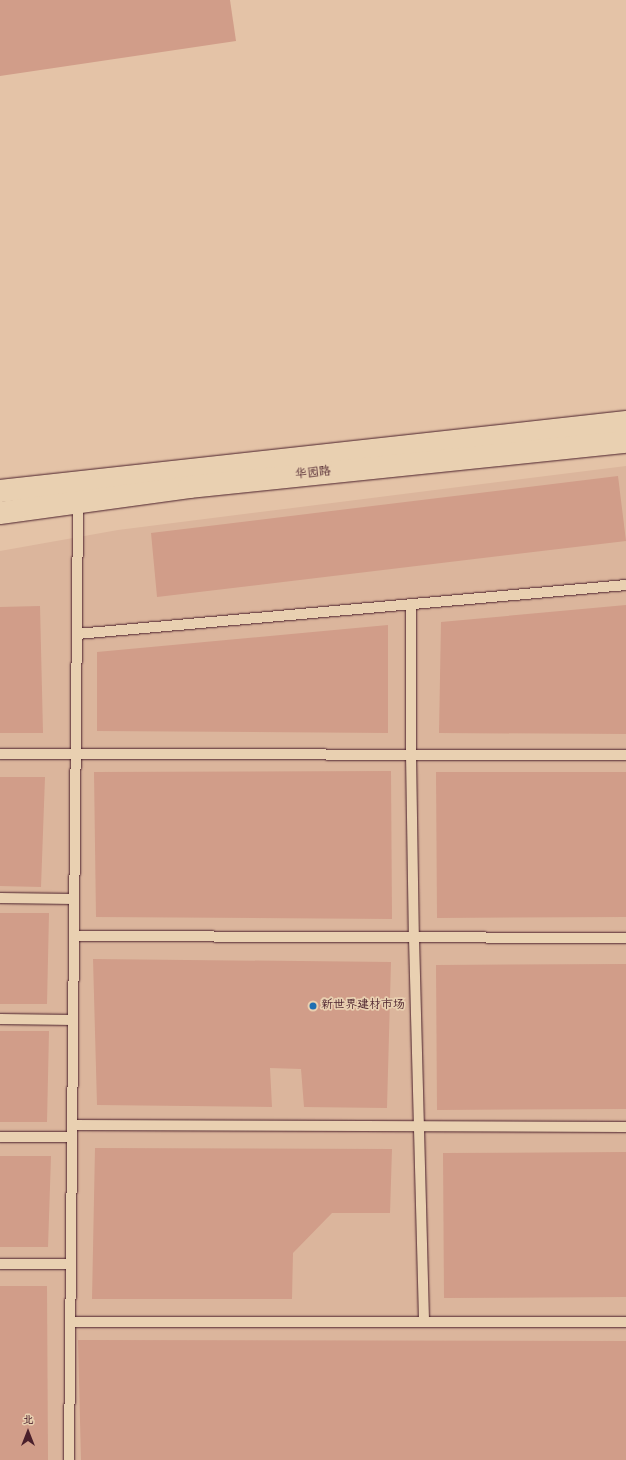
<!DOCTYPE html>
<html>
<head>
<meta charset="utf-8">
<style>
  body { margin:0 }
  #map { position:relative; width:626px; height:1460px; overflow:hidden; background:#e4c3a7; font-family:Mynerve,"LXGW WenKai TC",sans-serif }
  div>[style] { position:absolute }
  .built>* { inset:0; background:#dbb59c }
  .building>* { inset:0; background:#d19d89 }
  .roads { filter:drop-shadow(0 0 1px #4a1f2b) drop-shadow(0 0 1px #4a1f2b) }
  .lane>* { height:10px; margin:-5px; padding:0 5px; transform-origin:5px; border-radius:5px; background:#e9d0b1 }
  .secondary>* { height:22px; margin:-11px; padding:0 11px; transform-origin:11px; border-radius:11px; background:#e9d0b1 }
  .dots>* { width:11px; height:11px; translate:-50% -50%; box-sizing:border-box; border:2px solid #e9d0b1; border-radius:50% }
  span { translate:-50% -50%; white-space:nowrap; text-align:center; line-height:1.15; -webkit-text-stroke:3.5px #e9d0b1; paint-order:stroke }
  .street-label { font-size:12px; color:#4a1f2b }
  .poi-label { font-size:12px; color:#4a1f2b }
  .left { translate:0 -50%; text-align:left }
  .north { position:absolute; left:8px; top:1412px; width:40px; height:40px; -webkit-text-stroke:3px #e9d0b1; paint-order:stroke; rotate:0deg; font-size:11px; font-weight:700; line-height:16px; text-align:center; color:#4a1f2b }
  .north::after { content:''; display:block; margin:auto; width:14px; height:18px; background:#4a1f2b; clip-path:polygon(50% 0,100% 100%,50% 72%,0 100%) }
</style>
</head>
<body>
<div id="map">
  <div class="built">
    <i style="clip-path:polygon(626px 466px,626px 1460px,0 1460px,0 551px,118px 530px)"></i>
  </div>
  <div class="building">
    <i style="clip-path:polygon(0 0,230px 0,236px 41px,0 76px)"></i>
    <i style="clip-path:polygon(618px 476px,626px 541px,157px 597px,151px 533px)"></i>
    <i style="clip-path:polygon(626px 605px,626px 734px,439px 733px,441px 622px)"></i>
    <i style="clip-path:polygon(40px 606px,43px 733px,0 733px,0 607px)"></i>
    <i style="clip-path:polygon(388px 625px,388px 733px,97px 731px,97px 652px)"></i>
    <i style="clip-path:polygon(391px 771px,392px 919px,96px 917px,94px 772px)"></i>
    <i style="clip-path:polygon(436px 772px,626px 772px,626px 917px,437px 918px)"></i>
    <i style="clip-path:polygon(0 777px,45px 777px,41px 887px,0 886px)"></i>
    <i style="clip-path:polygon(0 913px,49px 913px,47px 1004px,0 1004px)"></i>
    <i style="clip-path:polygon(93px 959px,391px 962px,387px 1108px,304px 1107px,301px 1069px,270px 1068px,272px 1107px,97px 1105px)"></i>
    <i style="clip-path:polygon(626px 964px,626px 1109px,437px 1110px,436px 965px)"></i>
    <i style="clip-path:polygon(0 1031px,49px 1031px,47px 1122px,0 1122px)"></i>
    <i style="clip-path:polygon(95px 1148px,392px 1149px,390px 1213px,332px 1213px,293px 1253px,292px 1299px,92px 1299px)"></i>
    <i style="clip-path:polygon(626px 1152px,626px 1297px,444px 1298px,443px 1153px)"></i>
    <i style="clip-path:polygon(0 1156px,51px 1156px,48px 1247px,0 1247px)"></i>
    <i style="clip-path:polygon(0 1286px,47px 1286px,48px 1460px,0 1460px)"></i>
    <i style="clip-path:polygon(78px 1340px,626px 1341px,626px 1460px,81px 1460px)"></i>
  </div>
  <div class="roads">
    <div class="lane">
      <i style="left:411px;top:604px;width:150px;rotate:90deg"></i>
      <i style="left:411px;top:754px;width:184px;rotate:89.1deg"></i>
      <i style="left:414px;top:938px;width:384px;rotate:88.5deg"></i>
      <i style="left:77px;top:634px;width:551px;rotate:-5.1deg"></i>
      <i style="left:0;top:754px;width:626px;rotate:0.09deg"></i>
      <i style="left:0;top:898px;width:74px;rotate:0.8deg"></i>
      <i style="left:74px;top:936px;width:552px;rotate:0.21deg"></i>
      <i style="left:0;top:1019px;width:73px;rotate:0.8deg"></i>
      <i style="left:72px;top:1125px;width:554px;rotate:0.21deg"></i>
      <i style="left:0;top:1137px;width:72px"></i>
      <i style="left:0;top:1264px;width:70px"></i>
      <i style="left:70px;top:1322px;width:556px"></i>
      <i style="left:69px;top:1460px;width:957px;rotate:-89.46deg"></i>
    </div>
    <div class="secondary">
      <i style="left:0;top:491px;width:630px;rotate:-6.29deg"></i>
      <i style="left:0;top:513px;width:191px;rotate:-7.8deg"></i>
      <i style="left:189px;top:487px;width:439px;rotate:-5.9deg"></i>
    </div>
  </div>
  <div class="dots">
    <i style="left:313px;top:1006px;background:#1f6fb2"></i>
  </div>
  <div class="street-label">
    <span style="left:313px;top:474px;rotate:-6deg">华园路</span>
  </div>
  <div class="poi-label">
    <span class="left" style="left:321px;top:1006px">新世界建材市场</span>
  </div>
  <div class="north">北</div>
</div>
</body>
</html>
